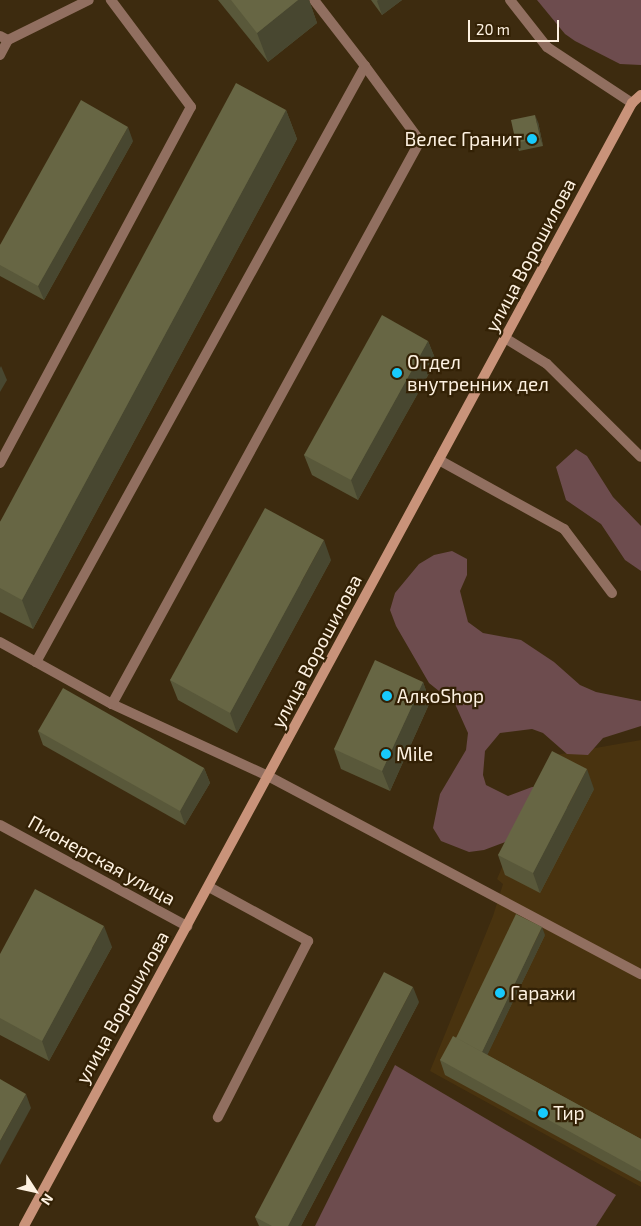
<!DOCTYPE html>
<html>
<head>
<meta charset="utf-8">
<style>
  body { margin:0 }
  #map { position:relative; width:641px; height:1226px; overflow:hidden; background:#3d2b0f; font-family:"Exo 2",sans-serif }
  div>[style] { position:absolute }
  .built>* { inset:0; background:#49330f }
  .green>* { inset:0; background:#6d4c4e }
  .service>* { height:10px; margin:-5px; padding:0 5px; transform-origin:5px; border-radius:5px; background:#916f60 }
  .minor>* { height:10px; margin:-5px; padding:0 5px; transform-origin:5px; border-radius:5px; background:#916f60 }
  .secondary>* { height:10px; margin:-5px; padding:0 5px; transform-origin:5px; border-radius:5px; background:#c9937a }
  .wall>* { inset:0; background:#59583a }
  .shaded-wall>* { inset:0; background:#484730 }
  .building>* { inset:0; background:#676644 }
  .dots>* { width:14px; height:14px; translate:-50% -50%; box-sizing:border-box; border:2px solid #332105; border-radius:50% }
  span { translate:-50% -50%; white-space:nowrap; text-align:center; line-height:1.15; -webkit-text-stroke:4.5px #332105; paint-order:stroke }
  .poi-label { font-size:19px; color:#fdf1e1 }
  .right { translate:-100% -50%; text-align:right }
  .left { translate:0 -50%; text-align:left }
  .street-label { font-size:19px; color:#fdf1e1 }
  .north { position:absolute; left:10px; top:1166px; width:50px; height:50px; -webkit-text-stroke:4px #332105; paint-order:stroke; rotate:125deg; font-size:14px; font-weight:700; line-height:20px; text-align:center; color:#fdf1e1 }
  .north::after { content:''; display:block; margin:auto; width:18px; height:22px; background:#fdf1e1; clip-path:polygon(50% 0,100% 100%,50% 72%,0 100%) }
  .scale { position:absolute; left:468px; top:20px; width:91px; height:22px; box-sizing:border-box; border:2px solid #fdf1e1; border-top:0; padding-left:6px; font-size:15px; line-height:18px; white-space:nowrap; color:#fdf1e1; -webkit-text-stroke:4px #332105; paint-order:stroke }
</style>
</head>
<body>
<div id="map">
  <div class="built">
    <i style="clip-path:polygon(641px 740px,641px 1187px,430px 1071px,493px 916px,503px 884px,497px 879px,550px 756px)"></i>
  </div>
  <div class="green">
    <i style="clip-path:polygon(537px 0,641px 0,641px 65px,620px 64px,575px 41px,565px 34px)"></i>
    <i style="clip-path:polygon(576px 449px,587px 456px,613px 497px,641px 526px,641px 571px,625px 560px,601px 524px,566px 500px,556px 467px)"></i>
    <i style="clip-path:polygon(452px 551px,467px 559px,467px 575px,460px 591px,468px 622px,483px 633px,521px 640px,554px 662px,580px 685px,596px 692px,641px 701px,641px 726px,603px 738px,588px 755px,567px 754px,543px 733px,532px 729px,500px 733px,485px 751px,483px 775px,486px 785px,508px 796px,532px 787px,545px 787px,511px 840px,484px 850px,469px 852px,441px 841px,433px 828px,440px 794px,466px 750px,468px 733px,455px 704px,429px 683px,396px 626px,390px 610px,395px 593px,419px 564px,434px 555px)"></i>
    <i style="clip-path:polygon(395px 1065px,616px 1195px,596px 1226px,315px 1226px)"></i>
  </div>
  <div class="service">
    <i style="left:0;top:36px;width:9px;rotate:27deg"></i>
    <i style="left:8px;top:40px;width:17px;rotate:118deg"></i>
    <i style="left:8px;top:40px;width:90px;rotate:-26.3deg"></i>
    <i style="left:505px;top:338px;width:49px;rotate:31.8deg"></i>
    <i style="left:547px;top:364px;width:132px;rotate:44.7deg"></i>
    <i style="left:439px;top:460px;width:143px;rotate:28.9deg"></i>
    <i style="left:564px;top:529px;width:80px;rotate:53.1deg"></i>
    <i style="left:0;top:463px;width:404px;rotate:-61.8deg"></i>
    <i style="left:191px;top:107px;width:134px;rotate:-126.8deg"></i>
    <i style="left:0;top:642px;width:128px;rotate:29deg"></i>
    <i style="left:112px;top:704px;width:172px;rotate:24.8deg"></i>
    <i style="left:268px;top:776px;width:422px;rotate:28deg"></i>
    <i style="left:36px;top:662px;width:681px;rotate:-61.1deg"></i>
    <i style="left:365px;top:66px;width:83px;rotate:-127.7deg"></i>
    <i style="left:112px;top:704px;width:642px;rotate:-61.32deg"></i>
    <i style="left:420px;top:141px;width:93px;rotate:-126.3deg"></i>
    <i style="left:209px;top:887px;width:113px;rotate:28.6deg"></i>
    <i style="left:308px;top:941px;width:198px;rotate:117.1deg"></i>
  </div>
  <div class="minor">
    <i style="left:510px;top:0;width:60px;rotate:51.8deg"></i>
    <i style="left:547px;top:47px;width:102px;rotate:33.4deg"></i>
    <i style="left:0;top:825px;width:213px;rotate:28.4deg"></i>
  </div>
  <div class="secondary">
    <i style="left:24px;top:1226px;width:1277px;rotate:-61.57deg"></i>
    <i style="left:632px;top:103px;width:12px;rotate:-42deg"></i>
  </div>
  <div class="wall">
    <i style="clip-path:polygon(218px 0,309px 0,317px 23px,268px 62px)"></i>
    <i style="clip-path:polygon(371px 0,402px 0,382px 15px)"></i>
    <i style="clip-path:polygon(286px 110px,297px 139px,33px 629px,0 612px,0 522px)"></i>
    <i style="clip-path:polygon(538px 122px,543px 146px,519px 151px,516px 143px)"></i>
    <i style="clip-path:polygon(133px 141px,44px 300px,0 276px,0 245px)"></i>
    <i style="clip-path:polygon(428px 341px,436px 361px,358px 500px,312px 475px,304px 455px)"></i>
    <i style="clip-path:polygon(331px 560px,237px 733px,178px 700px,170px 680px)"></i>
    <i style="clip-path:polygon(423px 682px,430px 702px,390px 791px,341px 769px,334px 749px)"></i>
    <i style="clip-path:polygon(38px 731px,204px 768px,210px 783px,185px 825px,43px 745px)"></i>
    <i style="clip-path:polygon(594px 789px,540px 893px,505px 875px,498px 855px)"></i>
    <i style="clip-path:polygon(545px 935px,487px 1055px,641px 1139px,641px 1182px,445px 1075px,440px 1060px,456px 1038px)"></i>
    <i style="clip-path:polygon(112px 947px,49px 1061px,0 1035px,0 954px)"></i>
    <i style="clip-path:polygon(419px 1002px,301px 1226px,259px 1226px,255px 1217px)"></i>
  </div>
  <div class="shaded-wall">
    <i style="clip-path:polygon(298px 0,309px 0,317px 23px,268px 62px,257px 33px)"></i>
    <i style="clip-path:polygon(378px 0,402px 0,382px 15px,377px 1px)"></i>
    <i style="clip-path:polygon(286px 110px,297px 139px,33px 629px,22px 600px)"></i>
    <i style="clip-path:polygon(535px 115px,538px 122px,543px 146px,540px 138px)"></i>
    <i style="clip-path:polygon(128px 127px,133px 141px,44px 300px,38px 286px)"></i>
    <i style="clip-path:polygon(428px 341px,436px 361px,358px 500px,351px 480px)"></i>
    <i style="clip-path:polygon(1px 366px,7px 380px,0 392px,0 368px)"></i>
    <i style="clip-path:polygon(324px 540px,331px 560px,237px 733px,230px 713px)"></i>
    <i style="clip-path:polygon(423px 682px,430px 702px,390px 791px,382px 771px)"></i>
    <i style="clip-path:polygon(204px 768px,210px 783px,185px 825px,180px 811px)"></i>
    <i style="clip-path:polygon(587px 769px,594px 789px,540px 893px,533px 873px)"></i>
    <i style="clip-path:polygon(104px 926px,112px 947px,49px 1061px,42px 1041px)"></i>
    <i style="clip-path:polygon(542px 927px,545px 935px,483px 1064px,480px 1056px)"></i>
    <i style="clip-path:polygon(413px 987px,419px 1002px,301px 1226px,288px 1226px)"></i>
    <i style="clip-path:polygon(26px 1094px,31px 1108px,0 1165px,0 1141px)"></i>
  </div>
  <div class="building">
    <i style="clip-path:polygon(231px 0,298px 0,257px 33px)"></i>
    <i style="clip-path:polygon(236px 83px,286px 110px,22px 600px,0 588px,0 522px)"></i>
    <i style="clip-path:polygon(81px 100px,128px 127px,38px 286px,0 265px,0 245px)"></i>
    <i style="clip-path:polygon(535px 115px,540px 138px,516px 143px,511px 120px)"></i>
    <i style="clip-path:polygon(382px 315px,428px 341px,351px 480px,304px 455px)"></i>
    <i style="clip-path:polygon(265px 508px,324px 540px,230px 713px,170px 680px)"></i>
    <i style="clip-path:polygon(375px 660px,423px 682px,382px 771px,334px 749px)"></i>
    <i style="clip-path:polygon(63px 688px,204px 768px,180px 811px,38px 731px)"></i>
    <i style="clip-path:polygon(552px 751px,587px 769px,533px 873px,498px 855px)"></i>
    <i style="clip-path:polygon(35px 889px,104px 926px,42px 1041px,0 1018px,0 954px)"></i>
    <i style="clip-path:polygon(516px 914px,542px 927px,482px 1052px,456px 1038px)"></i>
    <i style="clip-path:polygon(384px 972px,413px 987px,288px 1226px,272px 1226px,255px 1217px)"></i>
    <i style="clip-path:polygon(453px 1036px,641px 1139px,641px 1171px,440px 1060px)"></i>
    <i style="clip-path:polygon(0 1079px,26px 1094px,0 1141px)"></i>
  </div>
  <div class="dots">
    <i style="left:532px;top:139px;background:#18cafc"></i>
    <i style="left:397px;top:373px;background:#18cafc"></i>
    <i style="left:387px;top:696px;background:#18cafc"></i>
    <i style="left:386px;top:754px;background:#18cafc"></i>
    <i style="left:500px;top:993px;background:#18cafc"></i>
    <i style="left:543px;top:1113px;background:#18cafc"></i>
  </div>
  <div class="poi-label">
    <span class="right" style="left:522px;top:139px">Велес Гранит</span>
    <span class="left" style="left:407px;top:373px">Отдел<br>внутренних дел</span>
    <span class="left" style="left:397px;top:696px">АлкоShop</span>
    <span class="left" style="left:396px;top:754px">Mile</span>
    <span class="left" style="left:510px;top:993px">Гаражи</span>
    <span class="left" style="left:553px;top:1113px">Тир</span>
  </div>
  <div class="street-label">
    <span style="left:530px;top:255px;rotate:-62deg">улица Ворошилова</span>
    <span style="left:316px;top:651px;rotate:-62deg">улица Ворошилова</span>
    <span style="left:102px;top:860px;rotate:29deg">Пионерская улица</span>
    <span style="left:122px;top:1007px;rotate:-61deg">улица Ворошилова</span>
  </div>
  <div class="north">N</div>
  <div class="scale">20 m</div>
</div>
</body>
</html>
